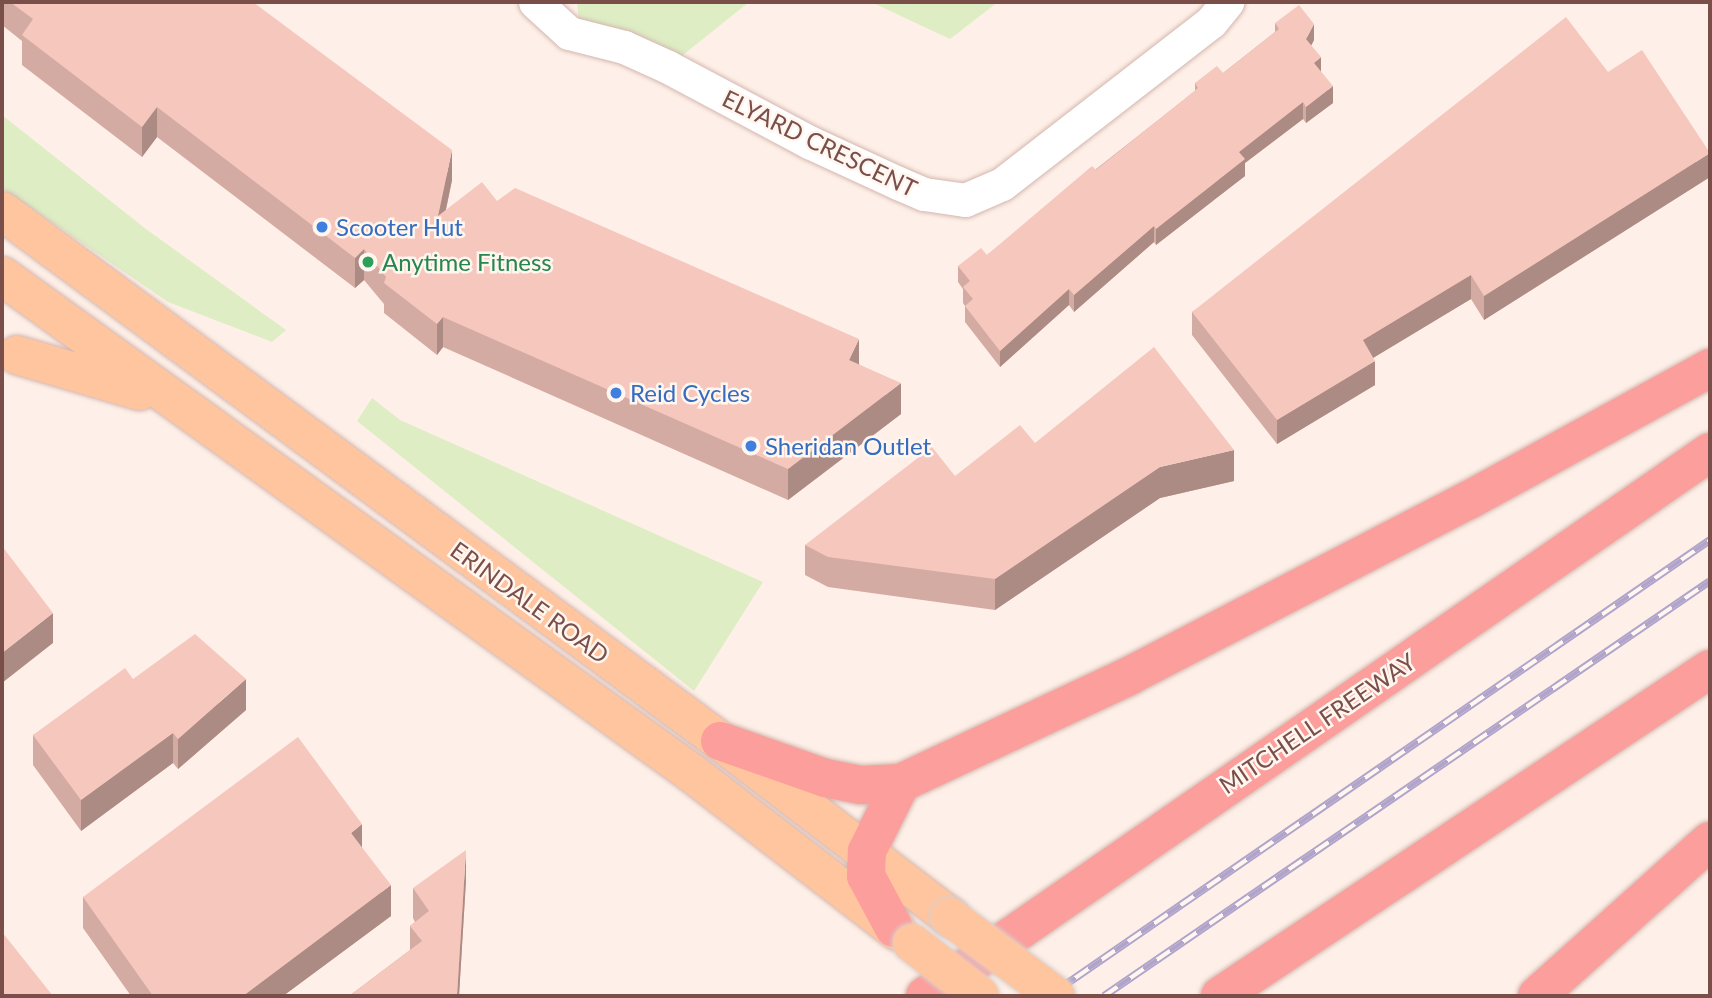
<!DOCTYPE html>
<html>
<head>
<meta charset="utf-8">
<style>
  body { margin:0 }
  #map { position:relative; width:1712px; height:998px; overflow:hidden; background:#fef0e8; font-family:Lato,sans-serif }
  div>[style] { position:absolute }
  .green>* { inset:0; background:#deedc4 }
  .roads { filter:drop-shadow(0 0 2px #d4b6af) drop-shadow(0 0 2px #d4b6af) }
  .minor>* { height:33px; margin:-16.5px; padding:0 16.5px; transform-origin:16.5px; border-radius:16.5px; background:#fff }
  .major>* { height:38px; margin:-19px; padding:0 19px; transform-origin:19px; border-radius:19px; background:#ffc59e }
  .highway>* { height:38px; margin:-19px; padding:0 19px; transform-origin:19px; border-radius:19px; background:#fc9e9b }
  .rail>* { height:8px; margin-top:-4px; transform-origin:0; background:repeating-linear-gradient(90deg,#fff6f0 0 16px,#b0a4ca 0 32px); box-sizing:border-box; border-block:2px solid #b0a4ca }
  .bridges { filter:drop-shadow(0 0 2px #dacecc) drop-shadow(0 0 2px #dacecc) }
  .major-bridge>* { height:38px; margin:-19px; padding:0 19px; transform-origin:19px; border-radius:19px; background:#ffc59e }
  .wall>* { inset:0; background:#d4aba3 }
  .shaded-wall>* { inset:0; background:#ac8b84 }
  .building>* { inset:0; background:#f6c7bd }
  .dots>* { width:19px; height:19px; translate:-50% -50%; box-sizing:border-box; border:4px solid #fff6f0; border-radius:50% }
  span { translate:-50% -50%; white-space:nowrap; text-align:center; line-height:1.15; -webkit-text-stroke:5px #fff6f0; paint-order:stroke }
  .street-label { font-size:24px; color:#7b4f49 }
  .shop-label { font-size:24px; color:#366cbe }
  .left { translate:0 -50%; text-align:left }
  .leisure-label { font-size:24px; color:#27864d }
  .frame { position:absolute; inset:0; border:4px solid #7b4f49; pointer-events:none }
</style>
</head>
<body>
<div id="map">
  <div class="green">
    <i style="clip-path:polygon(577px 2px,749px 2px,668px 67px,579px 21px)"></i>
    <i style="clip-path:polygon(871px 2px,998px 2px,950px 39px)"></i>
    <i style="clip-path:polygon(2px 115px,146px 229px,286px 330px,272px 342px,168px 302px,2px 188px)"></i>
    <i style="clip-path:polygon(372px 398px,400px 420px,763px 582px,694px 691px,357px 421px)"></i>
  </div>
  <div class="roads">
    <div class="minor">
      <i style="left:535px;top:2px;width:46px;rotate:42.4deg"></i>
      <i style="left:569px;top:33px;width:57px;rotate:14.3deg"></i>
      <i style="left:624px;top:47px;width:48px;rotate:24.4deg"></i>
      <i style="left:668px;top:67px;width:160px;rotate:28deg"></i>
      <i style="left:809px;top:142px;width:98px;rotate:24.7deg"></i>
      <i style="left:898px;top:183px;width:28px;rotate:23deg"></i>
      <i style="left:924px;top:194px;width:41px;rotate:8.3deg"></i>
      <i style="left:965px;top:200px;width:40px;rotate:-23.4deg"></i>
      <i style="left:1002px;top:184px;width:264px;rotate:-37.8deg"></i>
      <i style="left:1211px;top:22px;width:26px;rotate:-51deg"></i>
    </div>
    <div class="major">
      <i style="left:2px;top:211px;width:892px;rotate:36.43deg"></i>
      <i style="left:720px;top:741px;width:290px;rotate:37.4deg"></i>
      <i style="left:2px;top:276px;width:852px;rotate:35.78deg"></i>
      <i style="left:693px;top:774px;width:257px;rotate:37.6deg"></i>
      <i style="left:17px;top:355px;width:128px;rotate:16.3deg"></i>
    </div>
    <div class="highway">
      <i style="left:720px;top:741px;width:111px;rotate:19.4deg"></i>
      <i style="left:825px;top:778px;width:37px;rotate:11deg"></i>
      <i style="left:861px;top:785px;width:40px;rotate:-2.9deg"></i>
      <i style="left:901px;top:783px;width:252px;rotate:-25.1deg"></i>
      <i style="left:1129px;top:676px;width:383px;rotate:-27.4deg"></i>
      <i style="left:1469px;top:500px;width:275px;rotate:-28.7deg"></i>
      <i style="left:894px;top:928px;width:59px;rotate:-118.3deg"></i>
      <i style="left:866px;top:876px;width:25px;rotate:-88deg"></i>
      <i style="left:867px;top:851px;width:76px;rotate:-63.4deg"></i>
      <i style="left:925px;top:996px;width:955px;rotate:-34.72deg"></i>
      <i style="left:1220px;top:996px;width:589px;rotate:-33.72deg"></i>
      <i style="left:1537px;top:996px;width:232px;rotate:-41.9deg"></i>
    </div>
  </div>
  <div class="rail">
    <i style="left:1049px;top:996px;width:803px;rotate:-34.6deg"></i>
    <i style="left:1104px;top:996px;width:734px;rotate:-34.4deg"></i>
  </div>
  <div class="bridges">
    <div class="major-bridge">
      <i style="left:950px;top:917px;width:132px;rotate:36.7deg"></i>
      <i style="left:912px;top:943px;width:86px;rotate:37.9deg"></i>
    </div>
  </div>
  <div class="wall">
    <i style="clip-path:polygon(2px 2px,253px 2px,452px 180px,446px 210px,497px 201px,859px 364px,901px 414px,788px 500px,443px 347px,437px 355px,384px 313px,384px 304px,364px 280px,355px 288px,157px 137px,142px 157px,22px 65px,22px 41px,2px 25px)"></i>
    <i style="clip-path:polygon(1275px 23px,1314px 40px,1311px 46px,1333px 103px,1306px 123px,1303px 119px,1245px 163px,1245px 176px,1156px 245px,1154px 242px,1074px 312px,1069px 305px,1000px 367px,965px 322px,965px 306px,963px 303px,963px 289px,958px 282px,958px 266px,987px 255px,1195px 91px,1195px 83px,1223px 73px,1275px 32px)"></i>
    <i style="clip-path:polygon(1608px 72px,1710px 177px,1484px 320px,1471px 299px,1373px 358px,1375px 385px,1277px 444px,1192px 335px,1192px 312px)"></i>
    <i style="clip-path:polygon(1035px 443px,1234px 481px,1160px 498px,995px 610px,828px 587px,805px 575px,805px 545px,955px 476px)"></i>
    <i style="clip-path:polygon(133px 679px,246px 710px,178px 769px,173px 763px,81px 831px,33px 765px,33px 735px)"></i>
    <i style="clip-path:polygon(362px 848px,391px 916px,283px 996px,131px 996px,83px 928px,83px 897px)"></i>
    <i style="clip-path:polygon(466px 880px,459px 996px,349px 996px,410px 950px,410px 926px,415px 922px,413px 918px,413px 888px)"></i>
  </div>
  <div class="shaded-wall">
    <i style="clip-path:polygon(1314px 24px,1314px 40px,1306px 55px,1306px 39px)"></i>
    <i style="clip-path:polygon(1321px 57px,1321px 74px,1314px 63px)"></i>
    <i style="clip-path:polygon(1333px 86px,1333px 103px,1306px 123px,1306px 107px)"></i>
    <i style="clip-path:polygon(1303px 102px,1303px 119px,1245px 163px,1245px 176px,1156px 245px,1156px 229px,1239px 152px)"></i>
    <i style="clip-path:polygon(157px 107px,157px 137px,142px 157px,142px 127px)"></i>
    <i style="clip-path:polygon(452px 150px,452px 180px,438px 247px,438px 216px)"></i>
    <i style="clip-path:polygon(1710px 153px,1710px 177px,1484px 320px,1484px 296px)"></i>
    <i style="clip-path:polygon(1154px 226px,1154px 242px,1074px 312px,1074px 295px)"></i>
    <i style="clip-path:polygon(364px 249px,364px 280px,355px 288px,355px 258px)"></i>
    <i style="clip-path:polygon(1471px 275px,1471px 299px,1363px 364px,1363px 340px)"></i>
    <i style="clip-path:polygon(1069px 289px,1069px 305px,1000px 367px,1000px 351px)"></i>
    <i style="clip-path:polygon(443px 317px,443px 347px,437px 355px,437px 324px)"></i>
    <i style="clip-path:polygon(859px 339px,859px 370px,849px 360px)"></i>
    <i style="clip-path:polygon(1375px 361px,1375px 385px,1277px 444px,1277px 420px)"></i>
    <i style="clip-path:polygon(901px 383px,901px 414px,788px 500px,788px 469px)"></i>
    <i style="clip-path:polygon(1234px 450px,1234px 481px,1160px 498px,995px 610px,995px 579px,1160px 467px)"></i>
    <i style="clip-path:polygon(53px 613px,53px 643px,2px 683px,2px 653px)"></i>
    <i style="clip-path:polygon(246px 679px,246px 710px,178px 769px,178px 739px)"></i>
    <i style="clip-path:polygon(173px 733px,173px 763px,81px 831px,81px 800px)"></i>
    <i style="clip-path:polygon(362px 824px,362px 855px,351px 833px)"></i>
    <i style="clip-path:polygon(466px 850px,466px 880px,459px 996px,457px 996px)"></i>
    <i style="clip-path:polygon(391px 885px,391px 916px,283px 996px,243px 996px)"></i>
  </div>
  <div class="building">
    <i style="clip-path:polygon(10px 2px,253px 2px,452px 150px,438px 216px,482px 182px,497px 201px,515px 188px,859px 339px,849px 360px,901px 383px,788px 469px,443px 317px,437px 324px,384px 283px,386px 277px,364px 249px,355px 258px,157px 107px,142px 127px,22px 35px,33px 19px)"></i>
    <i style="clip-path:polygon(1299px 5px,1314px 24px,1306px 39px,1321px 57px,1314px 63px,1333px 86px,1306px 107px,1303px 102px,1239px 152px,1245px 159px,1156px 229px,1154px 226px,1074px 295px,1069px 289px,1000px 351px,965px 306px,973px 299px,963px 287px,970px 281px,958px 266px,981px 248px,987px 255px,1092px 166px,1096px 170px,1198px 88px,1195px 83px,1217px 66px,1223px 73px,1279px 29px,1275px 23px)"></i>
    <i style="clip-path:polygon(1566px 17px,1608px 72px,1642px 50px,1710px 153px,1484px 296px,1471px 275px,1363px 340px,1375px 361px,1277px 420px,1192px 312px)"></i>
    <i style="clip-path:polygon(1154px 347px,1234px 450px,1160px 467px,995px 579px,828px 557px,805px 545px,932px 447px,955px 476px,1020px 425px,1035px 443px)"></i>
    <i style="clip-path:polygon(2px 546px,53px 613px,2px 653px)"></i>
    <i style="clip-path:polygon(195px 634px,246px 679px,178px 739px,173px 733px,81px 800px,33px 735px,125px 668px,133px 679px)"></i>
    <i style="clip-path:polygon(298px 737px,362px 824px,351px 833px,391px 885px,243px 996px,153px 996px,83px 897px)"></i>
    <i style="clip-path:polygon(466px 850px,457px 996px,349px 996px,422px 941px,410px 926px,429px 911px,413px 888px)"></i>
    <i style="clip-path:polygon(2px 932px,53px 996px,2px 996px)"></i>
  </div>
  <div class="dots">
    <i style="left:322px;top:227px;background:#3f7fe0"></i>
    <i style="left:368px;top:262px;background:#2e9e5b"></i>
    <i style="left:616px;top:393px;background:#3f7fe0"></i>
    <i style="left:751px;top:446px;background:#3f7fe0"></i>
  </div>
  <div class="street-label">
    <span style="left:820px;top:143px;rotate:26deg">ELYARD CRESCENT</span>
    <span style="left:530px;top:602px;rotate:36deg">ERINDALE ROAD</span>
    <span style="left:1317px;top:723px;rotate:-34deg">MITCHELL FREEWAY</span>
  </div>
  <div class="shop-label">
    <span class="left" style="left:336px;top:227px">Scooter Hut</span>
    <span class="left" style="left:630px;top:393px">Reid Cycles</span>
    <span class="left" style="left:765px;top:446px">Sheridan Outlet</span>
  </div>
  <div class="leisure-label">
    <span class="left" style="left:382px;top:262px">Anytime Fitness</span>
  </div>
  <div class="frame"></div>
</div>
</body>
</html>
